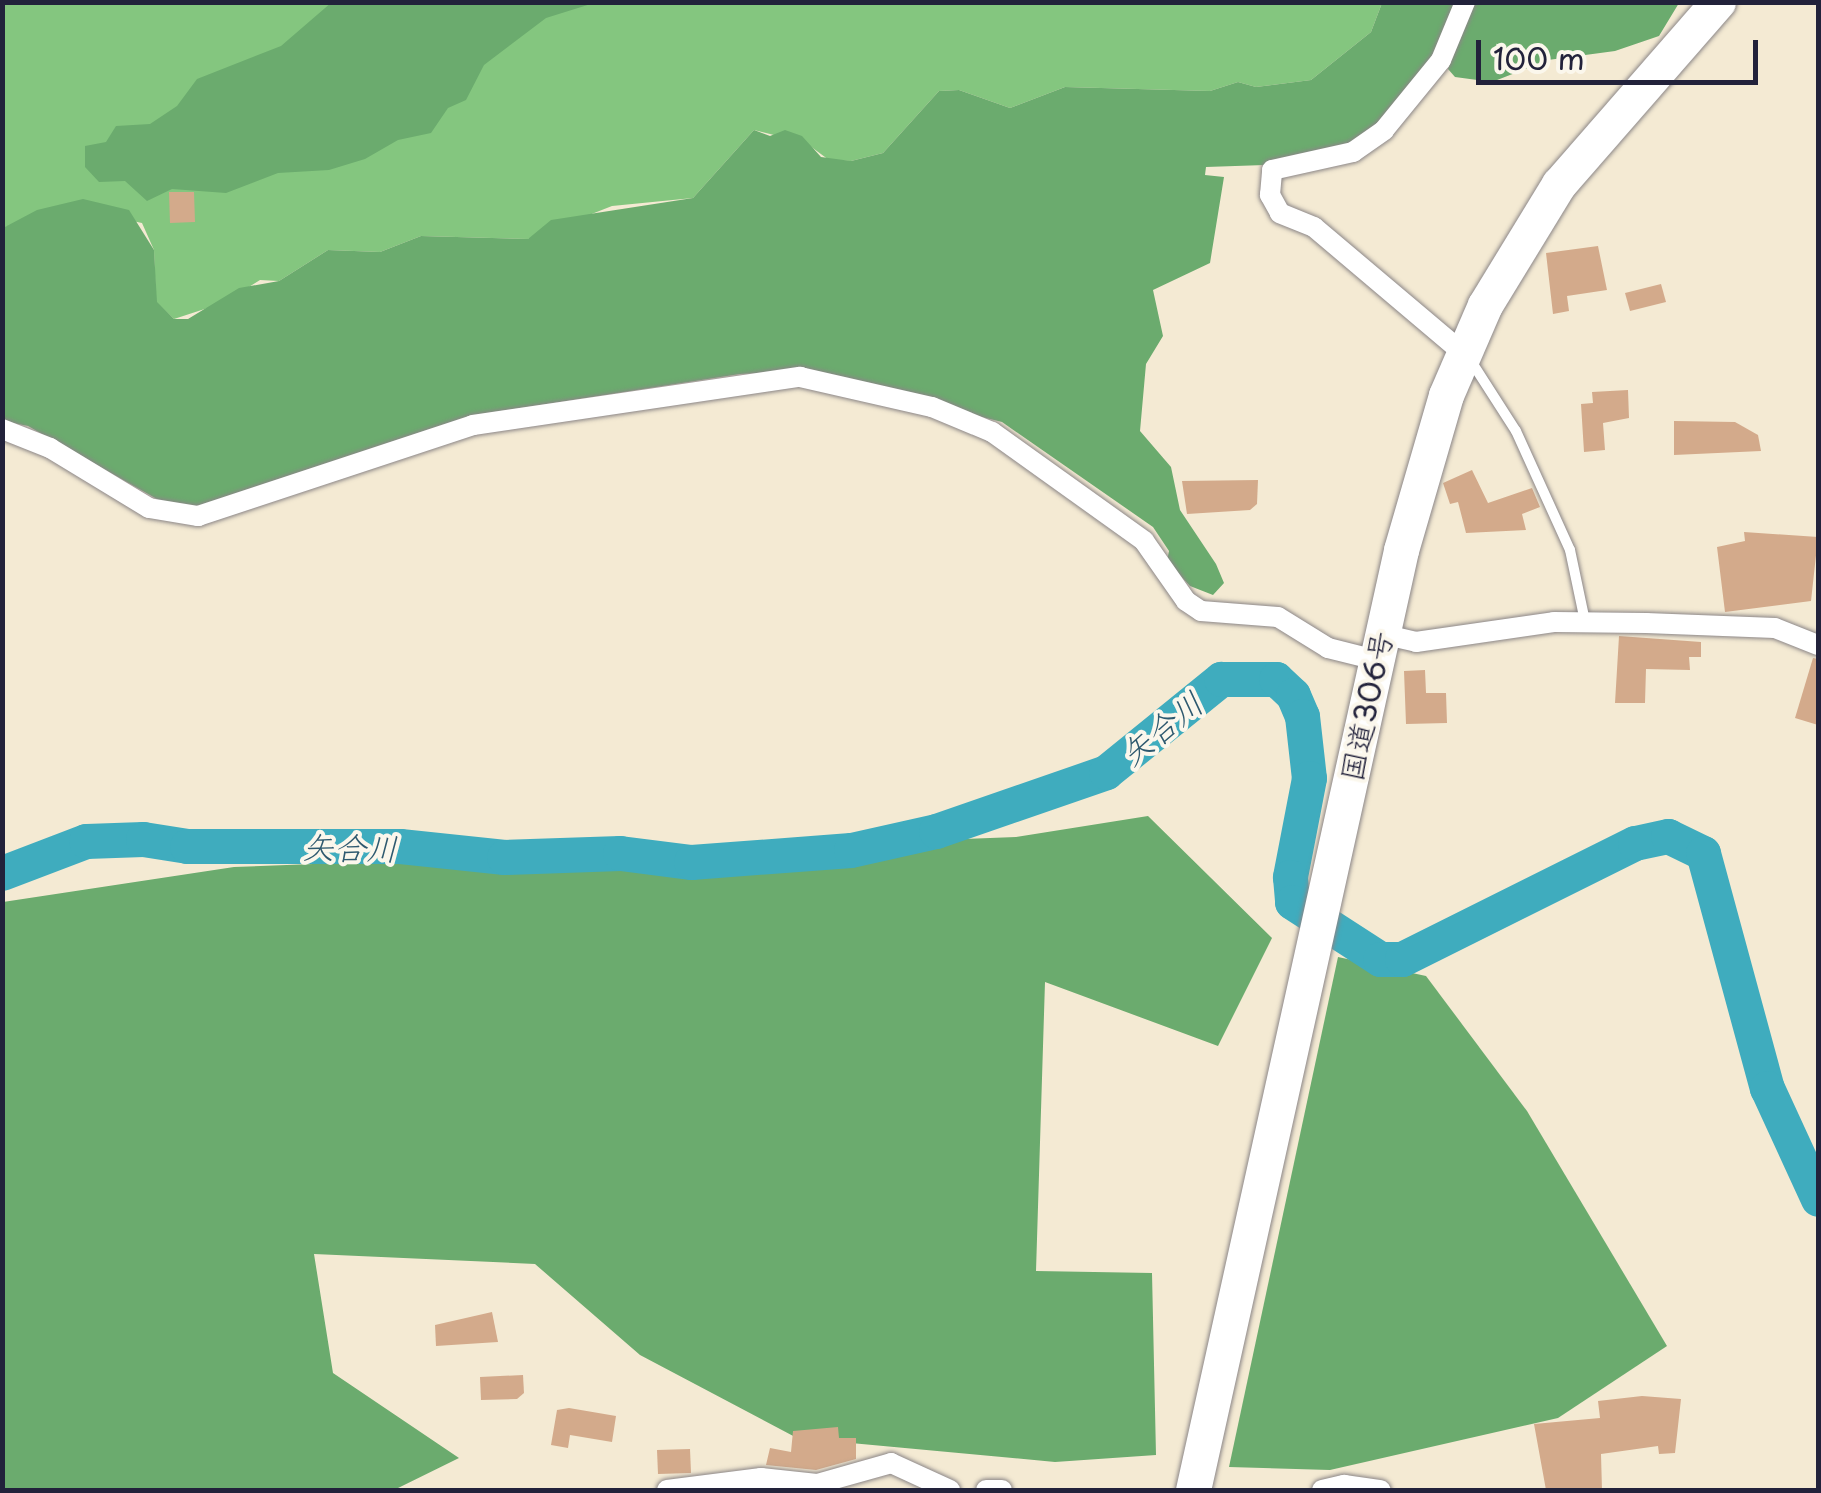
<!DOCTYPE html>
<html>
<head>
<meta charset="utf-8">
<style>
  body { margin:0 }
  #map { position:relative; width:1821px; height:1493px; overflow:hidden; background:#f4ead3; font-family:"Playpen Sans","Klee One",sans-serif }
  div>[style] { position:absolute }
  .green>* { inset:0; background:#84c67f }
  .forest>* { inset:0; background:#6bab6e }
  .river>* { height:35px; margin:-17.5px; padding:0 17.5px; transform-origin:17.5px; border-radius:17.5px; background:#3facbe }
  .building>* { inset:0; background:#d3aa8b }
  .roads { filter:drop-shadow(0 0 2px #8b8687) drop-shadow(0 0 2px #8b8687) }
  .service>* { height:10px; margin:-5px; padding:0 5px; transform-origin:5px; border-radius:5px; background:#fff }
  .minor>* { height:20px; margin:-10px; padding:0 10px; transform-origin:10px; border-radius:10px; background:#fff }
  .trunk>* { height:35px; margin:-17.5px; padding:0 17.5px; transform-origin:17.5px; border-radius:17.5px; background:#fff }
  span { translate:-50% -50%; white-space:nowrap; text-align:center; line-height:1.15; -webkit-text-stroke:8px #fbf7ec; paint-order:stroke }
  .street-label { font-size:30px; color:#22223b }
  .water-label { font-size:32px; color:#2e596f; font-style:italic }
  .frame { position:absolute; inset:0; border:5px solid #22223b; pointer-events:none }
  .scale { position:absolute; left:1476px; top:40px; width:282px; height:45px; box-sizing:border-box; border:5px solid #22223b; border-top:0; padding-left:12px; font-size:30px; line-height:35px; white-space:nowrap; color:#22223b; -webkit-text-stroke:8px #fbf7ec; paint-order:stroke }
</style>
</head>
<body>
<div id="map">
  <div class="green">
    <i style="clip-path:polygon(2px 3px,1382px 3px,1371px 32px,1311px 80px,1256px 87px,1238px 82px,1210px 91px,1065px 87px,1010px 108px,959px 90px,939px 91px,883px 153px,851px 161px,829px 160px,806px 143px,754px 130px,693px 198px,612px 206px,528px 239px,421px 236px,380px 252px,328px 250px,279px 281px,260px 280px,223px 303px,174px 319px,156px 302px,154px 250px,142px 223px,60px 206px,3px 228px)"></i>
  </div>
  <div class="forest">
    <i style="clip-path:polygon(332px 2px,594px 3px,546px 18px,484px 65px,466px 100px,448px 108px,431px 133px,398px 140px,365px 159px,329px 170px,278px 173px,226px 193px,172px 189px,147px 201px,125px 181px,99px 182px,85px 167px,85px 146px,106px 142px,116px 126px,150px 124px,177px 106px,197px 79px,281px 46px)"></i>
    <i style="clip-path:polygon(1382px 3px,1459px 3px,1440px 48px,1397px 108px,1352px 148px,1290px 164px,1206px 167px,1205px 175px,1224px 177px,1210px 263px,1153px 290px,1163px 336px,1146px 364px,1140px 431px,1171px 467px,1180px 510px,1216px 564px,1224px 583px,1213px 595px,1190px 586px,1167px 561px,1169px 551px,1153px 527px,1002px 422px,798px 371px,740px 374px,488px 413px,212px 506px,171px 507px,28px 426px,3px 421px,3px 228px,37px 210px,83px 199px,129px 210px,154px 250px,157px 302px,174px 319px,188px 319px,239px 288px,279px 281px,328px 250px,380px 252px,421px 236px,528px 239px,551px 220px,693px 198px,754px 130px,770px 136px,785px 130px,802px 136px,821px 157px,851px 161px,883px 153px,939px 91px,959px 90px,1010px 108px,1065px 87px,1210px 91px,1238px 82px,1256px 87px,1311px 80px,1371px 32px)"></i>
    <i style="clip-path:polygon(1470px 3px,1679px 3px,1659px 36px,1615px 51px,1548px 60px,1492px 82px,1455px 77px,1448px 69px)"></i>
    <i style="clip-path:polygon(1148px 816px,1272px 938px,1218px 1046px,1045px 982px,1036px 1271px,1152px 1273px,1156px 1455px,1055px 1462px,797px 1438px,640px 1355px,535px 1264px,314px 1254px,333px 1373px,459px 1458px,394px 1490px,3px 1490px,3px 902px,234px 867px,1016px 837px)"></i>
    <i style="clip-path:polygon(1338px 957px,1426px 976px,1527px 1111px,1667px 1346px,1558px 1418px,1330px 1470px,1229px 1467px)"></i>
  </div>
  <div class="river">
    <i style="left:2px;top:873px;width:90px;rotate:-20.9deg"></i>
    <i style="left:86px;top:841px;width:57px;rotate:-2deg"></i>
    <i style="left:143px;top:839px;width:45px;rotate:9deg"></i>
    <i style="left:187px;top:846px;width:213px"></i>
    <i style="left:400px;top:846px;width:105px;rotate:6deg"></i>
    <i style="left:504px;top:857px;width:116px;rotate:-2deg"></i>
    <i style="left:620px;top:853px;width:72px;rotate:7.2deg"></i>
    <i style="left:691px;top:862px;width:160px;rotate:-4.3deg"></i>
    <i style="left:851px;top:850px;width:87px;rotate:-12.6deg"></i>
    <i style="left:936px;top:831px;width:180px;rotate:-19.1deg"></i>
    <i style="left:1106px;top:772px;width:148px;rotate:-39deg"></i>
    <i style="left:1221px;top:679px;width:55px"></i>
    <i style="left:1276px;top:679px;width:23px;rotate:43deg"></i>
    <i style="left:1293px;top:695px;width:23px;rotate:67deg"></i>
    <i style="left:1302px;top:716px;width:62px;rotate:83.6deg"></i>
    <i style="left:1309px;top:778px;width:101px;rotate:100.9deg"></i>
    <i style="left:1290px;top:877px;width:25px;rotate:85deg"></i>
    <i style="left:1292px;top:902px;width:105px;rotate:32.9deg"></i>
    <i style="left:1380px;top:959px;width:22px"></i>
    <i style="left:1402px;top:959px;width:260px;rotate:-26.5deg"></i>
    <i style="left:1635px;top:843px;width:34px;rotate:-12deg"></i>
    <i style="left:1668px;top:836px;width:39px;rotate:26deg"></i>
    <i style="left:1703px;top:853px;width:244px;rotate:74.8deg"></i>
    <i style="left:1767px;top:1088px;width:122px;rotate:65.3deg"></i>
  </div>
  <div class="building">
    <i style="clip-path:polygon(169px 192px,194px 192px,195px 222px,170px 223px)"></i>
    <i style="clip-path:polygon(1598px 246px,1607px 290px,1567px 296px,1569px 311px,1553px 314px,1546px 253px)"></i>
    <i style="clip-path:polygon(1661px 284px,1666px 302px,1630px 311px,1625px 293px)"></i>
    <i style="clip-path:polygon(1628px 390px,1629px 418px,1603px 423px,1605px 450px,1584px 452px,1581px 404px,1593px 403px,1592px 392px)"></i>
    <i style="clip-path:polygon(1674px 421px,1735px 422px,1758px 435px,1761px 451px,1674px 455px)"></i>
    <i style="clip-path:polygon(1472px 470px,1488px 503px,1532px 488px,1540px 507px,1522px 514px,1526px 530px,1466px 533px,1458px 502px,1450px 504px,1443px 483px)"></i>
    <i style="clip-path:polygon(1258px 480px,1257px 504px,1250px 510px,1187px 514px,1182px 481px)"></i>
    <i style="clip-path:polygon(1744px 532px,1818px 537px,1811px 601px,1725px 612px,1717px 547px,1745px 541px)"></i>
    <i style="clip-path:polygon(1619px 636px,1701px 642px,1701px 657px,1689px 657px,1690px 670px,1646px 669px,1645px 703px,1615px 703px)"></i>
    <i style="clip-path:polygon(1813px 658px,1818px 659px,1818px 725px,1795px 718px)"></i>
    <i style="clip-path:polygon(1425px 670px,1426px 693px,1446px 693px,1447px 723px,1406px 724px,1404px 671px)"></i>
    <i style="clip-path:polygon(492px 1312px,498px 1342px,436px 1346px,435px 1325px)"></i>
    <i style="clip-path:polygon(523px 1375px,524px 1393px,517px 1399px,481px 1400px,480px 1377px)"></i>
    <i style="clip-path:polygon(1642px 1396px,1681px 1399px,1675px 1453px,1659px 1454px,1658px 1446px,1601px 1454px,1602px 1490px,1546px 1490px,1534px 1424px,1600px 1418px,1598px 1401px)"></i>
    <i style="clip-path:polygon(569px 1408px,616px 1416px,612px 1442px,570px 1435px,568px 1448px,551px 1445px,557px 1410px)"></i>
    <i style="clip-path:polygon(838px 1427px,839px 1438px,856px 1438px,856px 1459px,816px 1470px,766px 1465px,770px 1448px,791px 1452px,793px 1431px)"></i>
    <i style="clip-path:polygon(690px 1449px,691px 1473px,658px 1474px,657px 1450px)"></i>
  </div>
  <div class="roads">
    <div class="service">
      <i style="left:1471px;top:361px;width:83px;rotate:57.3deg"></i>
      <i style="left:1516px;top:431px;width:131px;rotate:65.6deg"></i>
      <i style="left:1570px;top:550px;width:73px;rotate:78.1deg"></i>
    </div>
    <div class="minor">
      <i style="left:1463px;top:353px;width:195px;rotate:-139.8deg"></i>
      <i style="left:1314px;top:227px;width:37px;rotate:-158deg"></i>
      <i style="left:1280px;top:213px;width:21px;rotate:-119deg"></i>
      <i style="left:1270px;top:195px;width:25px;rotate:-85deg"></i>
      <i style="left:1272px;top:170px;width:83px;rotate:-12.5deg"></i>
      <i style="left:1353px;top:152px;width:38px;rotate:-35deg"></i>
      <i style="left:1384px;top:130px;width:90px;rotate:-50.8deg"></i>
      <i style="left:1441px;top:60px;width:63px;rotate:-67.5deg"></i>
      <i style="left:2px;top:429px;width:52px;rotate:21.6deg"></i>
      <i style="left:50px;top:448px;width:116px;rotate:31.2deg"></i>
      <i style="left:149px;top:508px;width:50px;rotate:9.3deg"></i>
      <i style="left:198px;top:516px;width:290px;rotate:-18.3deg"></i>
      <i style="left:473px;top:425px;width:331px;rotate:-8.4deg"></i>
      <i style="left:800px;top:377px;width:135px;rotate:12.8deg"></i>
      <i style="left:932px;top:407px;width:65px;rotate:22.6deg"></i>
      <i style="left:992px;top:432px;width:187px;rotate:35.6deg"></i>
      <i style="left:1144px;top:541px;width:73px;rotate:55deg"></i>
      <i style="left:1186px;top:601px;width:18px;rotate:34deg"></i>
      <i style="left:1201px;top:611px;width:77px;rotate:4.5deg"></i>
      <i style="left:1278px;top:617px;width:59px;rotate:31.8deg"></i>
      <i style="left:1328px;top:648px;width:49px;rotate:14deg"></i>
      <i style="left:1382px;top:634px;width:35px;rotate:13deg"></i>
      <i style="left:1416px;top:642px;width:139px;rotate:-8.2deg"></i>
      <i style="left:1554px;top:622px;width:92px;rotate:0.6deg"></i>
      <i style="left:1646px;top:623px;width:129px;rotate:2.2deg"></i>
      <i style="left:1775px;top:628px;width:46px;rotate:21.6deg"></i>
      <i style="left:667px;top:1490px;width:95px;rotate:-7.3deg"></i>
      <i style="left:761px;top:1478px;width:56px;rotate:6.1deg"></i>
      <i style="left:817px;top:1484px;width:77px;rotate:-15.8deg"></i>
      <i style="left:891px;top:1463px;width:65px;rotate:24.6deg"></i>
      <i style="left:986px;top:1490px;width:16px"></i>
      <i style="left:1322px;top:1490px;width:23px;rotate:-13deg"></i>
      <i style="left:1344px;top:1485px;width:37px;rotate:8deg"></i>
    </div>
    <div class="trunk">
      <i style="left:1193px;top:1490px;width:963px;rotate:-77.52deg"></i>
      <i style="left:1401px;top:550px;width:161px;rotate:-73.8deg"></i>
      <i style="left:1446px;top:395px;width:98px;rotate:-66.6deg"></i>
      <i style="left:1485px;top:305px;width:142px;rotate:-58.6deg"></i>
      <i style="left:1559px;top:184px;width:242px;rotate:-48.9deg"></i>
    </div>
  </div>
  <div class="street-label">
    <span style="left:1366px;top:706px;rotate:-78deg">国道306号</span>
  </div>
  <div class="water-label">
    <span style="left:1161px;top:728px;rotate:-39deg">矢合川</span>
    <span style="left:350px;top:847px;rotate:1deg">矢合川</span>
  </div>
  <div class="frame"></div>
  <div class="scale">100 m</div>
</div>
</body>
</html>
